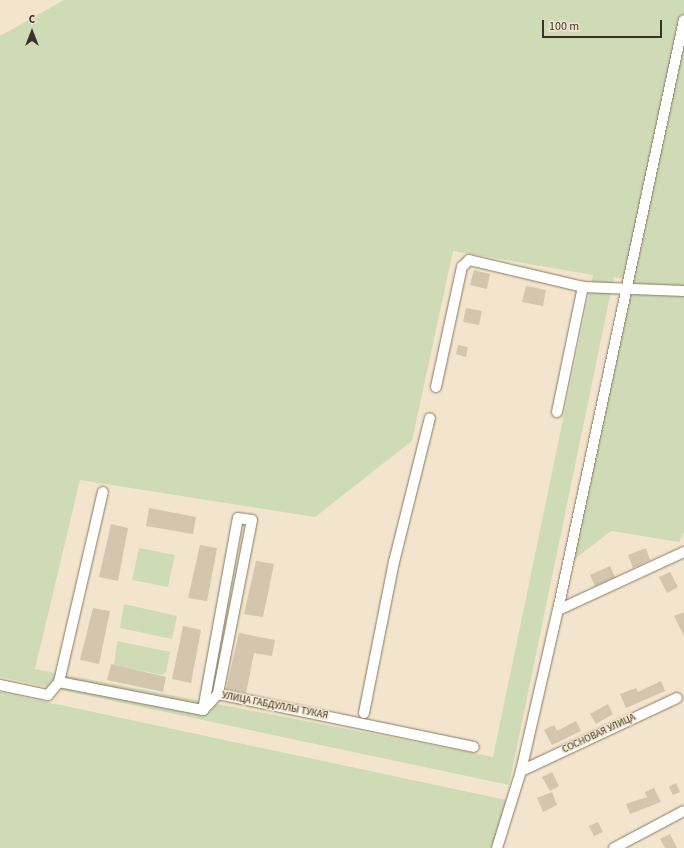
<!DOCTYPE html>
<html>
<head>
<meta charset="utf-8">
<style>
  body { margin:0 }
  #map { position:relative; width:684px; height:848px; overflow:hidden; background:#f3e5cd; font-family:"Source Sans 3",sans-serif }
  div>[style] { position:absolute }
  .green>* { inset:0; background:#cfdbb7 }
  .building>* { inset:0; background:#d3c5ae }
  .roads { filter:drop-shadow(0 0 1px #877a64) drop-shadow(0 0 1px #877a64) }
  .minor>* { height:10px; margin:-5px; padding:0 5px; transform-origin:5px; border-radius:5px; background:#fff }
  span { translate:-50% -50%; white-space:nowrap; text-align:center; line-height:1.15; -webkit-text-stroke:3px #f3e5cd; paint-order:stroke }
  .street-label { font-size:10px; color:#39332a }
  .north { position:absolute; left:12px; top:12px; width:40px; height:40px; -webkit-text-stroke:3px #f3e5cd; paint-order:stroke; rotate:0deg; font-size:11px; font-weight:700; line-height:16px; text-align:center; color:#39332a }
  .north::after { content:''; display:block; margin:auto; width:14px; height:18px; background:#39332a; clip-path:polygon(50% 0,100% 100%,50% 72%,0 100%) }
  .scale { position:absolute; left:542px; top:20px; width:120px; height:18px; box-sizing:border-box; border:2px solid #39332a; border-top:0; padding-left:5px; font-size:12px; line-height:14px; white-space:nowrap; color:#39332a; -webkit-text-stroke:3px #f3e5cd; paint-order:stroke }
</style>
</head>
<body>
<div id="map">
  <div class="green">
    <i style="clip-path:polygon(evenodd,64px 0,684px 0,684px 532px,679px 542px,611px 531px,572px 561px,634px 281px,614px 277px,509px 785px,0 677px,0 36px,64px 0,453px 251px,593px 275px,493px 757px,35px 669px,80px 480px,315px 517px,412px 441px,453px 251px)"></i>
    <i style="clip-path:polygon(139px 548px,175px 555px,168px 587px,132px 580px)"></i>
    <i style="clip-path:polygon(124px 604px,177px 616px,172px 639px,120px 628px)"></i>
    <i style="clip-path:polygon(117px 641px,170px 652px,166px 672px,162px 675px,114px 665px)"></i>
    <i style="clip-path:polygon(0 692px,506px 800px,493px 848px,0 848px)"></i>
  </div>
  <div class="building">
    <i style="clip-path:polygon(474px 270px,490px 274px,487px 289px,470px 285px)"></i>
    <i style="clip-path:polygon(526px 286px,546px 290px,543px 306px,522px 302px)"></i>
    <i style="clip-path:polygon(466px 308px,482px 311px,479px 325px,463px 322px)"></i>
    <i style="clip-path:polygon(458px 345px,468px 347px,466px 357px,456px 354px)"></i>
    <i style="clip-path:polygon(149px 508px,196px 517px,193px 534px,146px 526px)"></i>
    <i style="clip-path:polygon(111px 524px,128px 528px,118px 581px,99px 577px)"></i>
    <i style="clip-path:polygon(200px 545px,217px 548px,207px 601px,188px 598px)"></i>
    <i style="clip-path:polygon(646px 548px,650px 560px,633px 568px,628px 555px)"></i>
    <i style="clip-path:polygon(256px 561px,274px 564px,263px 617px,244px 614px)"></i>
    <i style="clip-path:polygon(610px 566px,615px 577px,595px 586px,590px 575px)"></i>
    <i style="clip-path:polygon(670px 572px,678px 587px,667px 593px,659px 577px)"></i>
    <i style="clip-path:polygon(93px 608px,110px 611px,99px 664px,80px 660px)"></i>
    <i style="clip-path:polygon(684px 612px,684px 636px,674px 616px)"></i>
    <i style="clip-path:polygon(183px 626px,201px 630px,191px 683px,172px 679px)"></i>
    <i style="clip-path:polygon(239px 633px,275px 640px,272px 656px,254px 653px,246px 693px,226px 689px)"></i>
    <i style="clip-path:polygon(111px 664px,166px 677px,163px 692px,107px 680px)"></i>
    <i style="clip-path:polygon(661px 681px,665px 691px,626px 708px,620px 694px,636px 688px,638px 692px)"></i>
    <i style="clip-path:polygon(608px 704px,613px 714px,596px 724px,590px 714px)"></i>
    <i style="clip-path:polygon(576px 721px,581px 731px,552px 745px,544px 730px,554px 725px,557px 731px)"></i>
    <i style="clip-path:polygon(552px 772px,559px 786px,550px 791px,542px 777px)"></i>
    <i style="clip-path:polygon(676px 783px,680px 792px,673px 795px,669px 787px)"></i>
    <i style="clip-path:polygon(654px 788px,661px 802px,630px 814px,626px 804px,647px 797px,645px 792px)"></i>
    <i style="clip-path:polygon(552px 792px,557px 805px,543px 812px,537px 798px)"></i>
    <i style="clip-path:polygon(598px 822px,603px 832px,594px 836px,589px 826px)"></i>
    <i style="clip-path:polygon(670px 834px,677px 848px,665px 848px,660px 839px)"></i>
  </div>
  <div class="roads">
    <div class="minor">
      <i style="left:436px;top:387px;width:123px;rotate:-77.8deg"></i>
      <i style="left:462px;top:267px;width:10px;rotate:-45deg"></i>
      <i style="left:469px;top:260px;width:117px;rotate:13.3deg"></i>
      <i style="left:583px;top:287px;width:101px;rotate:2.3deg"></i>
      <i style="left:557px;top:412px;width:128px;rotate:-78.3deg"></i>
      <i style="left:558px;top:610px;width:139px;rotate:-24.7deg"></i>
      <i style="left:59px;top:682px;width:147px;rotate:11deg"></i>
      <i style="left:203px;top:710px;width:22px;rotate:-47deg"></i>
      <i style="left:218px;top:694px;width:261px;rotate:11.7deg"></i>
      <i style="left:0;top:685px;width:49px;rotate:11.8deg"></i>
      <i style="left:48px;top:695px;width:17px;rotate:-50deg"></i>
      <i style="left:59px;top:682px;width:195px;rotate:-77deg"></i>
      <i style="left:203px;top:710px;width:195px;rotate:-79.7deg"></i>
      <i style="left:238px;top:518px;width:14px;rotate:8deg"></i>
      <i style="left:252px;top:520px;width:177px;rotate:101.1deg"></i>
      <i style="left:364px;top:713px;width:154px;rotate:-78.8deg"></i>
      <i style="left:394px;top:562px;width:148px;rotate:-76deg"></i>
      <i style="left:521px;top:771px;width:172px;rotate:-25.1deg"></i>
      <i style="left:497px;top:848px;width:81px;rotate:-72.7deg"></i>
      <i style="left:521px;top:771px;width:165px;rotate:-77.1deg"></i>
      <i style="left:558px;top:610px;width:603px;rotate:-77.95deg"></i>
      <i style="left:614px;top:848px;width:79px;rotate:-27.9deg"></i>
    </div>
  </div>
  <div class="street-label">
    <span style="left:275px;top:706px;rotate:11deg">УЛИЦА ГАБДУЛЛЫ ТУКАЯ</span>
    <span style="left:599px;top:734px;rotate:-25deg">СОСНОВАЯ УЛИЦА</span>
  </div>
  <div class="north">С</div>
  <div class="scale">100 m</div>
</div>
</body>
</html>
